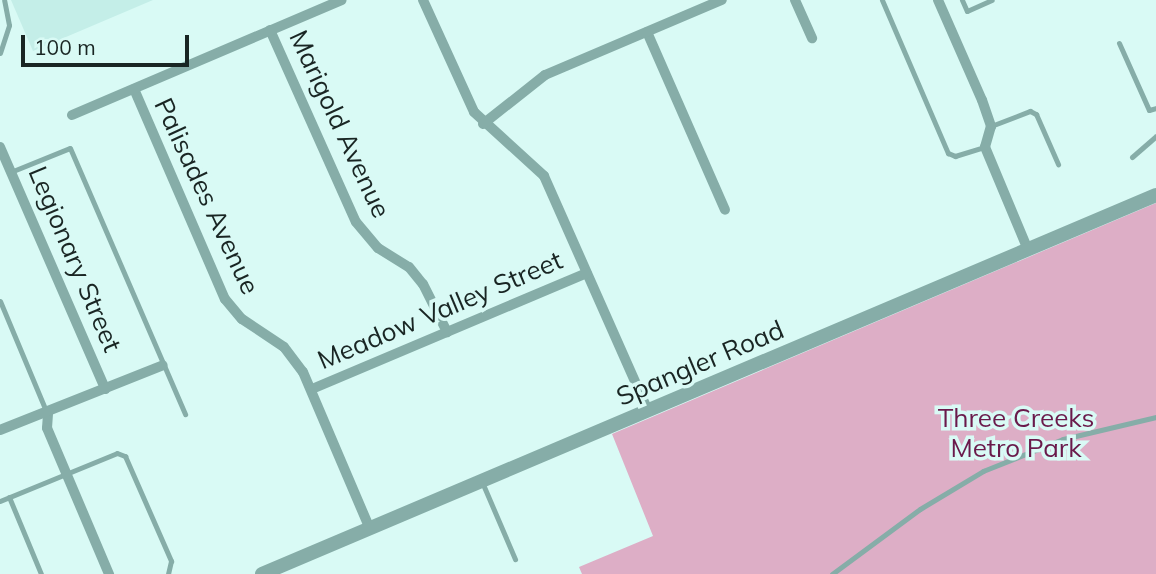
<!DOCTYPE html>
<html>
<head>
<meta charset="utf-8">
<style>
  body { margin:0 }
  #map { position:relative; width:1156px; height:574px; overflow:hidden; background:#d9faf5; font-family:Mulish,sans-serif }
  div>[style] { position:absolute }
  .built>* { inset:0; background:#c4eee8 }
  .green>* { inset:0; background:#ddaec6 }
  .service>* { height:5px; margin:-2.5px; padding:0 2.5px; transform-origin:2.5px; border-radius:2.5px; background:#86ada8 }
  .minor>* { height:10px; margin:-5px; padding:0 5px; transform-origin:5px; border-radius:5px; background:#86ada8 }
  .tertiary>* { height:14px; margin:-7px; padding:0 7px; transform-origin:7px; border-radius:7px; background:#86ada8 }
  span { translate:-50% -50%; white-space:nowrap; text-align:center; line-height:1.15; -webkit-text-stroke:7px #d9faf5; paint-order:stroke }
  .street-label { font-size:26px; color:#192523 }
  .park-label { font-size:26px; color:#6a1a4b }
  .scale { position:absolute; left:21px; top:35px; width:168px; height:32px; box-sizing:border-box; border:4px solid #192523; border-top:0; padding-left:9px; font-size:21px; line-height:24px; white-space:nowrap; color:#192523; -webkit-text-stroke:5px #d9faf5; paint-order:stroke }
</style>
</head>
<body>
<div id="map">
  <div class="built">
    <i style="clip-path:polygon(11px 0,153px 0,33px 51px)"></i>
  </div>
  <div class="green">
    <i style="clip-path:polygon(1156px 203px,1156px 574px,582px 574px,579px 567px,653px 536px,612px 434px)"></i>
  </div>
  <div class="service">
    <i style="left:882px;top:0;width:167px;rotate:66.7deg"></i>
    <i style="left:948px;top:153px;width:8px;rotate:23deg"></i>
    <i style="left:955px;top:156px;width:31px;rotate:-17deg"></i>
    <i style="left:962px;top:0;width:12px;rotate:66deg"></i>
    <i style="left:967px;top:11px;width:27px;rotate:-24deg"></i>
    <i style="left:1119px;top:43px;width:73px;rotate:65.9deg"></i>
    <i style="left:1149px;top:110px;width:7px;rotate:-16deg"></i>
    <i style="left:0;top:53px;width:29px;rotate:-72deg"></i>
    <i style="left:9px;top:25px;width:25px;rotate:-101deg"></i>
    <i style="left:991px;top:126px;width:42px;rotate:-21deg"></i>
    <i style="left:1030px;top:111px;width:7px;rotate:27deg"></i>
    <i style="left:1036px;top:114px;width:55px;rotate:66.3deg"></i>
    <i style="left:1132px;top:157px;width:32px;rotate:-41deg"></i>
    <i style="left:13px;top:171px;width:61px;rotate:-22deg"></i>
    <i style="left:70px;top:148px;width:290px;rotate:66.6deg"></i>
    <i style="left:0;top:301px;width:119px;rotate:67.3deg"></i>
    <i style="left:482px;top:482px;width:84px;rotate:66.8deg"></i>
    <i style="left:9px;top:497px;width:83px;rotate:67.4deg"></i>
    <i style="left:0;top:501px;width:126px;rotate:-22.3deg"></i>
    <i style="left:117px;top:453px;width:9px;rotate:21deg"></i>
    <i style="left:125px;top:456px;width:115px;rotate:66.3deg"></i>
    <i style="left:171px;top:561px;width:13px;rotate:103deg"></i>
    <i style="left:832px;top:574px;width:109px;rotate:-36.5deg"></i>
    <i style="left:920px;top:509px;width:74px;rotate:-31.1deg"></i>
    <i style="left:983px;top:471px;width:86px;rotate:-21.8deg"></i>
    <i style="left:1063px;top:439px;width:96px;rotate:-13.3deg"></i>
  </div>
  <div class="minor">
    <i style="left:423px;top:0;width:123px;rotate:65.5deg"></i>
    <i style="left:474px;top:112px;width:95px;rotate:42.4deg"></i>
    <i style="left:544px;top:176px;width:257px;rotate:66.1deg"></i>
    <i style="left:795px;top:0;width:42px;rotate:65.9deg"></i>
    <i style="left:938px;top:0;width:109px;rotate:66.3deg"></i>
    <i style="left:982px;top:100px;width:28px;rotate:71deg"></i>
    <i style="left:991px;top:126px;width:22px;rotate:106deg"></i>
    <i style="left:985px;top:147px;width:112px;rotate:67.3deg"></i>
    <i style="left:270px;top:30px;width:210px;rotate:65.9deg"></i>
    <i style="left:356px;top:222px;width:34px;rotate:50deg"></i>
    <i style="left:378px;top:248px;width:36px;rotate:32deg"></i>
    <i style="left:409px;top:267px;width:22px;rotate:51deg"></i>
    <i style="left:423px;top:284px;width:54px;rotate:63.4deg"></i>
    <i style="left:647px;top:32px;width:194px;rotate:66.3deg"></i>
    <i style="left:134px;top:89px;width:229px;rotate:66.6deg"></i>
    <i style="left:225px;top:299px;width:26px;rotate:50deg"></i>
    <i style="left:242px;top:319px;width:50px;rotate:33.7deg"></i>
    <i style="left:284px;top:347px;width:31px;rotate:53deg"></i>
    <i style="left:303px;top:372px;width:171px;rotate:66.9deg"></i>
    <i style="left:72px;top:115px;width:293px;rotate:-23.1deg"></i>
    <i style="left:483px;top:124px;width:79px;rotate:-38.3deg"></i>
    <i style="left:545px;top:75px;width:192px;rotate:-23deg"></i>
    <i style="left:0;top:147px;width:264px;rotate:66.5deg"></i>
    <i style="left:312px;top:389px;width:298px;rotate:-22.9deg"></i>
    <i style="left:48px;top:414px;width:14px;rotate:94deg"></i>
    <i style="left:47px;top:428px;width:159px;rotate:67deg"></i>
    <i style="left:0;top:430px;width:175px;rotate:-21.7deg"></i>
  </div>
  <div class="tertiary">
    <i style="left:262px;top:574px;width:971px;rotate:-22.97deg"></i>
  </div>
  <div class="street-label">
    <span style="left:340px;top:124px;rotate:65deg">Marigold Avenue</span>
    <span style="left:207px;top:196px;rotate:65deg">Palisades Avenue</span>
    <span style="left:75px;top:259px;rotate:67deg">Legionary Street</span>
    <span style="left:440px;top:310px;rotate:-23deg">Meadow Valley Street</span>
    <span style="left:700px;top:363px;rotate:-23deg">Spangler Road</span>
  </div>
  <div class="park-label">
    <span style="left:1016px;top:433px">Three Creeks<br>Metro Park</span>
  </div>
  <div class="scale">100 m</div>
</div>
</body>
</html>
